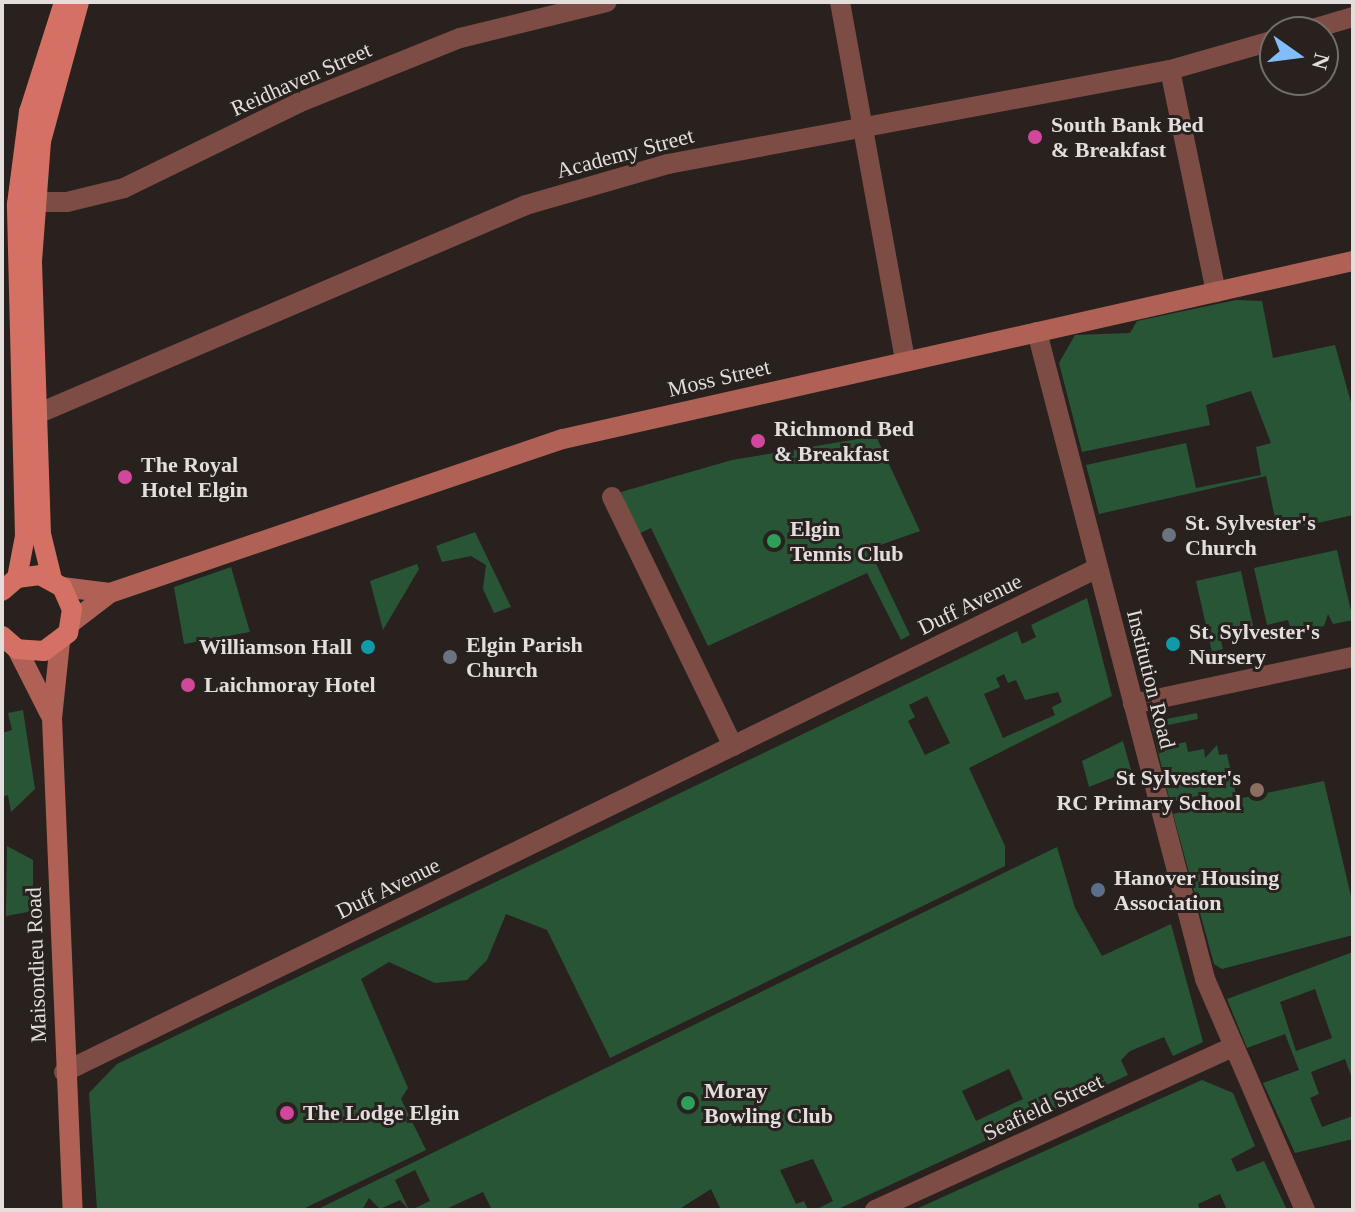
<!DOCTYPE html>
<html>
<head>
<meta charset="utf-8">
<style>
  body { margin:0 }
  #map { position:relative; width:1355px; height:1212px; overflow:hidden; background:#28211e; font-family:Georgia,serif }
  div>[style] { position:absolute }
  .green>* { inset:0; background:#295537 }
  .street>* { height:20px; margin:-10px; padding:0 10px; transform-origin:10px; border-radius:10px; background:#7d4c44 }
  .secondary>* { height:20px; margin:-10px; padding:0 10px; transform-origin:10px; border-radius:10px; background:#af6156 }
  .primary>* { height:20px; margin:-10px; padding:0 10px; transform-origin:10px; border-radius:10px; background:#d57164 }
  .dots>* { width:22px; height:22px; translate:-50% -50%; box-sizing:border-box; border:4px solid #28211e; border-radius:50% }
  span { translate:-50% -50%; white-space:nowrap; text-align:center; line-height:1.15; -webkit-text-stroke:6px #28211e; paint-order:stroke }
  .street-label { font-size:22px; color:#e3dedc }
  .poi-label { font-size:22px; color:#e3dedc; font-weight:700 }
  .left { translate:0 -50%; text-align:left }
  .right { translate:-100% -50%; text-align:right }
  .frame { position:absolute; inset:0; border:4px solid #e3dedc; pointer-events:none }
  .north { position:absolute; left:1259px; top:16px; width:80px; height:80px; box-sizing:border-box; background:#28211e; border:2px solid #736d6a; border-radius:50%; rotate:104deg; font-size:22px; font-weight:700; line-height:32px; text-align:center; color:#e3dedc }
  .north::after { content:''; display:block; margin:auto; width:28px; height:36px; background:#80bdfa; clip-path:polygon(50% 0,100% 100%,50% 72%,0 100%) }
</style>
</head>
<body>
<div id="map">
  <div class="green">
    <i style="clip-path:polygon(1236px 300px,1262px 301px,1273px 358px,1335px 345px,1353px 410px,1353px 515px,1278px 532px,1266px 476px,1099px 514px,1086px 465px,1186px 443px,1196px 488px,1261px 475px,1256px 447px,1271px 443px,1251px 391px,1206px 405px,1210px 425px,1082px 452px,1059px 363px,1075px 335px,1130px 333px,1137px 321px)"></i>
    <i style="clip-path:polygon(876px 436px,920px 531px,869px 549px,910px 635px,901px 640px,867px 573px,708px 646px,651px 528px,638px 534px,621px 492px,732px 460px)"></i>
    <i style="clip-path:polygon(475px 532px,511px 607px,494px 613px,483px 589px,486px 565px,471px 556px,442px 562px,436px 546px)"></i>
    <i style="clip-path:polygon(1337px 550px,1353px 620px,1333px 624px,1328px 614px,1324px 626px,1292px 633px,1288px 620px,1267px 625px,1254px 568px)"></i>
    <i style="clip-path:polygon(417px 564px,419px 569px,383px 630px,370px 581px)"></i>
    <i style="clip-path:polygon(231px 567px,250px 632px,184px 644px,174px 587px)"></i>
    <i style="clip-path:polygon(1241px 571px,1254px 630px,1237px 639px,1234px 630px,1219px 633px,1223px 649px,1212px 652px,1196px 581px)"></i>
    <i style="clip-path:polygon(evenodd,1087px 598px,1112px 696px,969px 768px,1005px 846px,1005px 866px,610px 1058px,547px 930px,506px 914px,487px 960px,467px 980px,435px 983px,389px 962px,361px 979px,408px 1088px,401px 1099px,426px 1150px,301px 1210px,97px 1210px,89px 1093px,117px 1064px,1017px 631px,1022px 644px,1036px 637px,1031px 625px,1087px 598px,1004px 674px,1008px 683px,1016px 680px,1025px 700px,1058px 692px,1062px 702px,1052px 707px,1055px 715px,1003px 738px,984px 694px,1000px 687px,996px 678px,1004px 674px,1087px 598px,927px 696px,950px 743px,925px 755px,908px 721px,915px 717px,909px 705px,927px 696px)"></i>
    <i style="clip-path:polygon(23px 710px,35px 789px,11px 812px,8px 795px,2px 797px,2px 733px,12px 730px,8px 713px)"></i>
    <i style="clip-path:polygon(1197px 713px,1198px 719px,1158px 727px,1162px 747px,1186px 742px,1188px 752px,1204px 749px,1205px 758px,1217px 745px,1219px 755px,1227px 754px,1237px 799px,1324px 781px,1353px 905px,1353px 935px,1222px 969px,1214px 964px,1173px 814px,1206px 806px,1206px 794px,1170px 802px,1151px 722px)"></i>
    <i style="clip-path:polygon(1123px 741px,1131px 770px,1089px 787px,1082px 761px)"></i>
    <i style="clip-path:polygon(7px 846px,33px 860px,33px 911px,6px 916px)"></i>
    <i style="clip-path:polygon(evenodd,1057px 847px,1075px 908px,1102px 956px,1171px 924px,1203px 1042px,1173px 1056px,1164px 1037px,1130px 1051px,1121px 1060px,1128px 1075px,836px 1210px,815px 1210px,833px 1201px,813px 1159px,780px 1170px,796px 1204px,804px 1201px,808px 1210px,721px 1210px,711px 1189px,678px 1210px,492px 1210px,483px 1192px,444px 1210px,411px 1210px,430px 1201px,415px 1170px,395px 1180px,409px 1210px,400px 1200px,380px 1209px,369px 1198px,362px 1210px,316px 1210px,1057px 847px,1009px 1069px,1023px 1099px,976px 1121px,962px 1091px,1009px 1069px)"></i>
    <i style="clip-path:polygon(evenodd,1353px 952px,1353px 1081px,1345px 1059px,1311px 1072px,1319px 1094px,1310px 1098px,1322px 1127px,1353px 1116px,1353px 1139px,1295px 1153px,1263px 1083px,1299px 1070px,1285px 1034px,1247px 1048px,1227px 999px,1353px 952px,1315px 989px,1332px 1038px,1296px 1051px,1280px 1002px,1315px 989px)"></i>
    <i style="clip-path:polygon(1202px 1080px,1233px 1093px,1255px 1146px,1231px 1159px,1237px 1172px,1264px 1161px,1287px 1210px,1227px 1210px,1220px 1194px,1198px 1204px,1200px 1210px,914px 1210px)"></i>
  </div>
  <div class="street">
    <i style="left:840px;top:2px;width:364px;rotate:79.7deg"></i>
    <i style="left:1302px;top:32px;width:53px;rotate:-16.4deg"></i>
    <i style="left:1170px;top:70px;width:227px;rotate:78.3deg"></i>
    <i style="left:22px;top:202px;width:45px"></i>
    <i style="left:67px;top:202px;width:59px;rotate:-13.8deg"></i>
    <i style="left:124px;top:188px;width:194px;rotate:-26deg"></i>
    <i style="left:298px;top:103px;width:175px;rotate:-21.9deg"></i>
    <i style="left:460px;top:38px;width:151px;rotate:-13.8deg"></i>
    <i style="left:1037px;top:332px;width:668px;rotate:75.44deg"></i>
    <i style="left:1205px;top:979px;width:252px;rotate:66.6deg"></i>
    <i style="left:23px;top:420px;width:547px;rotate:-23.14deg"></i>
    <i style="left:526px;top:205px;width:148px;rotate:-16.1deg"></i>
    <i style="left:668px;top:164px;width:511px;rotate:-10.61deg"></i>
    <i style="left:1170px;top:70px;width:109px;rotate:-15.9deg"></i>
    <i style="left:612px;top:497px;width:277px;rotate:64.1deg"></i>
    <i style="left:1133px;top:704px;width:225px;rotate:-12.1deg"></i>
    <i style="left:64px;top:1072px;width:1150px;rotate:-25.99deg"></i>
    <i style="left:875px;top:1210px;width:391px;rotate:-24.5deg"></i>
  </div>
  <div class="secondary">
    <i style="left:62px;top:587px;width:48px;rotate:7.1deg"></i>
    <i style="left:72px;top:622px;width:48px;rotate:-37.3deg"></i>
    <i style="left:110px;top:593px;width:478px;rotate:-18.8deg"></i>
    <i style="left:563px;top:439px;width:810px;rotate:-12.7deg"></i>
    <i style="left:60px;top:642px;width:76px;rotate:96deg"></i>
    <i style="left:52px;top:718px;width:492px;rotate:87.6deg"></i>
    <i style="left:17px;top:649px;width:73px;rotate:63.1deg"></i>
  </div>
  <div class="primary">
    <i style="left:17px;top:578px;width:43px;rotate:-79.2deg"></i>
    <i style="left:25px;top:536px;width:332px;rotate:-91.4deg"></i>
    <i style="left:17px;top:204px;width:93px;rotate:-82.6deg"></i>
    <i style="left:29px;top:112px;width:115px;rotate:-72.3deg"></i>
    <i style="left:52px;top:579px;width:46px;rotate:-103.7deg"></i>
    <i style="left:41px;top:534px;width:273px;rotate:-91.9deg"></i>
    <i style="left:32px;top:261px;width:120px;rotate:-85.7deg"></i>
    <i style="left:41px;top:141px;width:144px;rotate:-74.7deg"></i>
    <i style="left:2px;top:591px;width:20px;rotate:-41deg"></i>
    <i style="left:17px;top:578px;width:23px;rotate:-7deg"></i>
    <i style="left:40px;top:575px;width:25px;rotate:29deg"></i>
    <i style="left:62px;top:587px;width:24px;rotate:66deg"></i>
    <i style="left:72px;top:609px;width:24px;rotate:99deg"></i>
    <i style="left:68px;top:633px;width:30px;rotate:143deg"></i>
    <i style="left:44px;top:651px;width:27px;rotate:-176deg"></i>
    <i style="left:17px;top:649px;width:20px;rotate:-139deg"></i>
  </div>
  <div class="dots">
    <i style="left:1035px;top:137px;background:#d1479c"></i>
    <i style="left:758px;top:441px;background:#d1479c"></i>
    <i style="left:125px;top:477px;background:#d1479c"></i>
    <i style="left:1169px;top:535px;background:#6b7280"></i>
    <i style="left:774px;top:541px;background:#2e9e5b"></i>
    <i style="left:1173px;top:644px;background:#0f9aa8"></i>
    <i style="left:368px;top:647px;background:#0f9aa8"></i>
    <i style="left:450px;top:657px;background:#6b7280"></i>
    <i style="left:188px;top:685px;background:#d1479c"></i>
    <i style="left:1257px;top:790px;background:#8d6e63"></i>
    <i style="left:1098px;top:890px;background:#5c6f8a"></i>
    <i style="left:688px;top:1103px;background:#2e9e5b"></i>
    <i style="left:287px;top:1113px;background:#d1479c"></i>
  </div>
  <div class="street-label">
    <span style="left:301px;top:79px;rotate:-24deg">Reidhaven Street</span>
    <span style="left:625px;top:153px;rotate:-15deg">Academy Street</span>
    <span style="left:719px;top:378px;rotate:-13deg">Moss Street</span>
    <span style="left:970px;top:604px;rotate:-26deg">Duff Avenue</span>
    <span style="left:1151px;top:679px;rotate:76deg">Institution Road</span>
    <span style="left:388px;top:888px;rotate:-26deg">Duff Avenue</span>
    <span style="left:36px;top:965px;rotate:-92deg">Maisondieu Road</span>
    <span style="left:1043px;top:1107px;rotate:-25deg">Seafield Street</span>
  </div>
  <div class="poi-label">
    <span class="left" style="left:1051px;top:137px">South Bank Bed<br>&amp; Breakfast</span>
    <span class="left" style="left:774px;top:441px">Richmond Bed<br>&amp; Breakfast</span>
    <span class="left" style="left:141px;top:477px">The Royal<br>Hotel Elgin</span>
    <span class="left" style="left:1185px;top:535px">St. Sylvester's<br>Church</span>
    <span class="left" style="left:790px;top:541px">Elgin<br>Tennis Club</span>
    <span class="left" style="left:1189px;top:644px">St. Sylvester's<br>Nursery</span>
    <span class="left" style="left:466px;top:657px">Elgin Parish<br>Church</span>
    <span class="right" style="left:352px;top:647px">Williamson Hall</span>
    <span class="left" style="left:204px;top:685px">Laichmoray Hotel</span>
    <span class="right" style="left:1241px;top:790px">St Sylvester's<br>RC Primary School</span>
    <span class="left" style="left:1114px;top:890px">Hanover Housing<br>Association</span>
    <span class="left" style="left:704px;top:1103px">Moray<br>Bowling Club</span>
    <span class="left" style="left:303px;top:1113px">The Lodge Elgin</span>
  </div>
  <div class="frame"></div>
  <div class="north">N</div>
</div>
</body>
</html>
